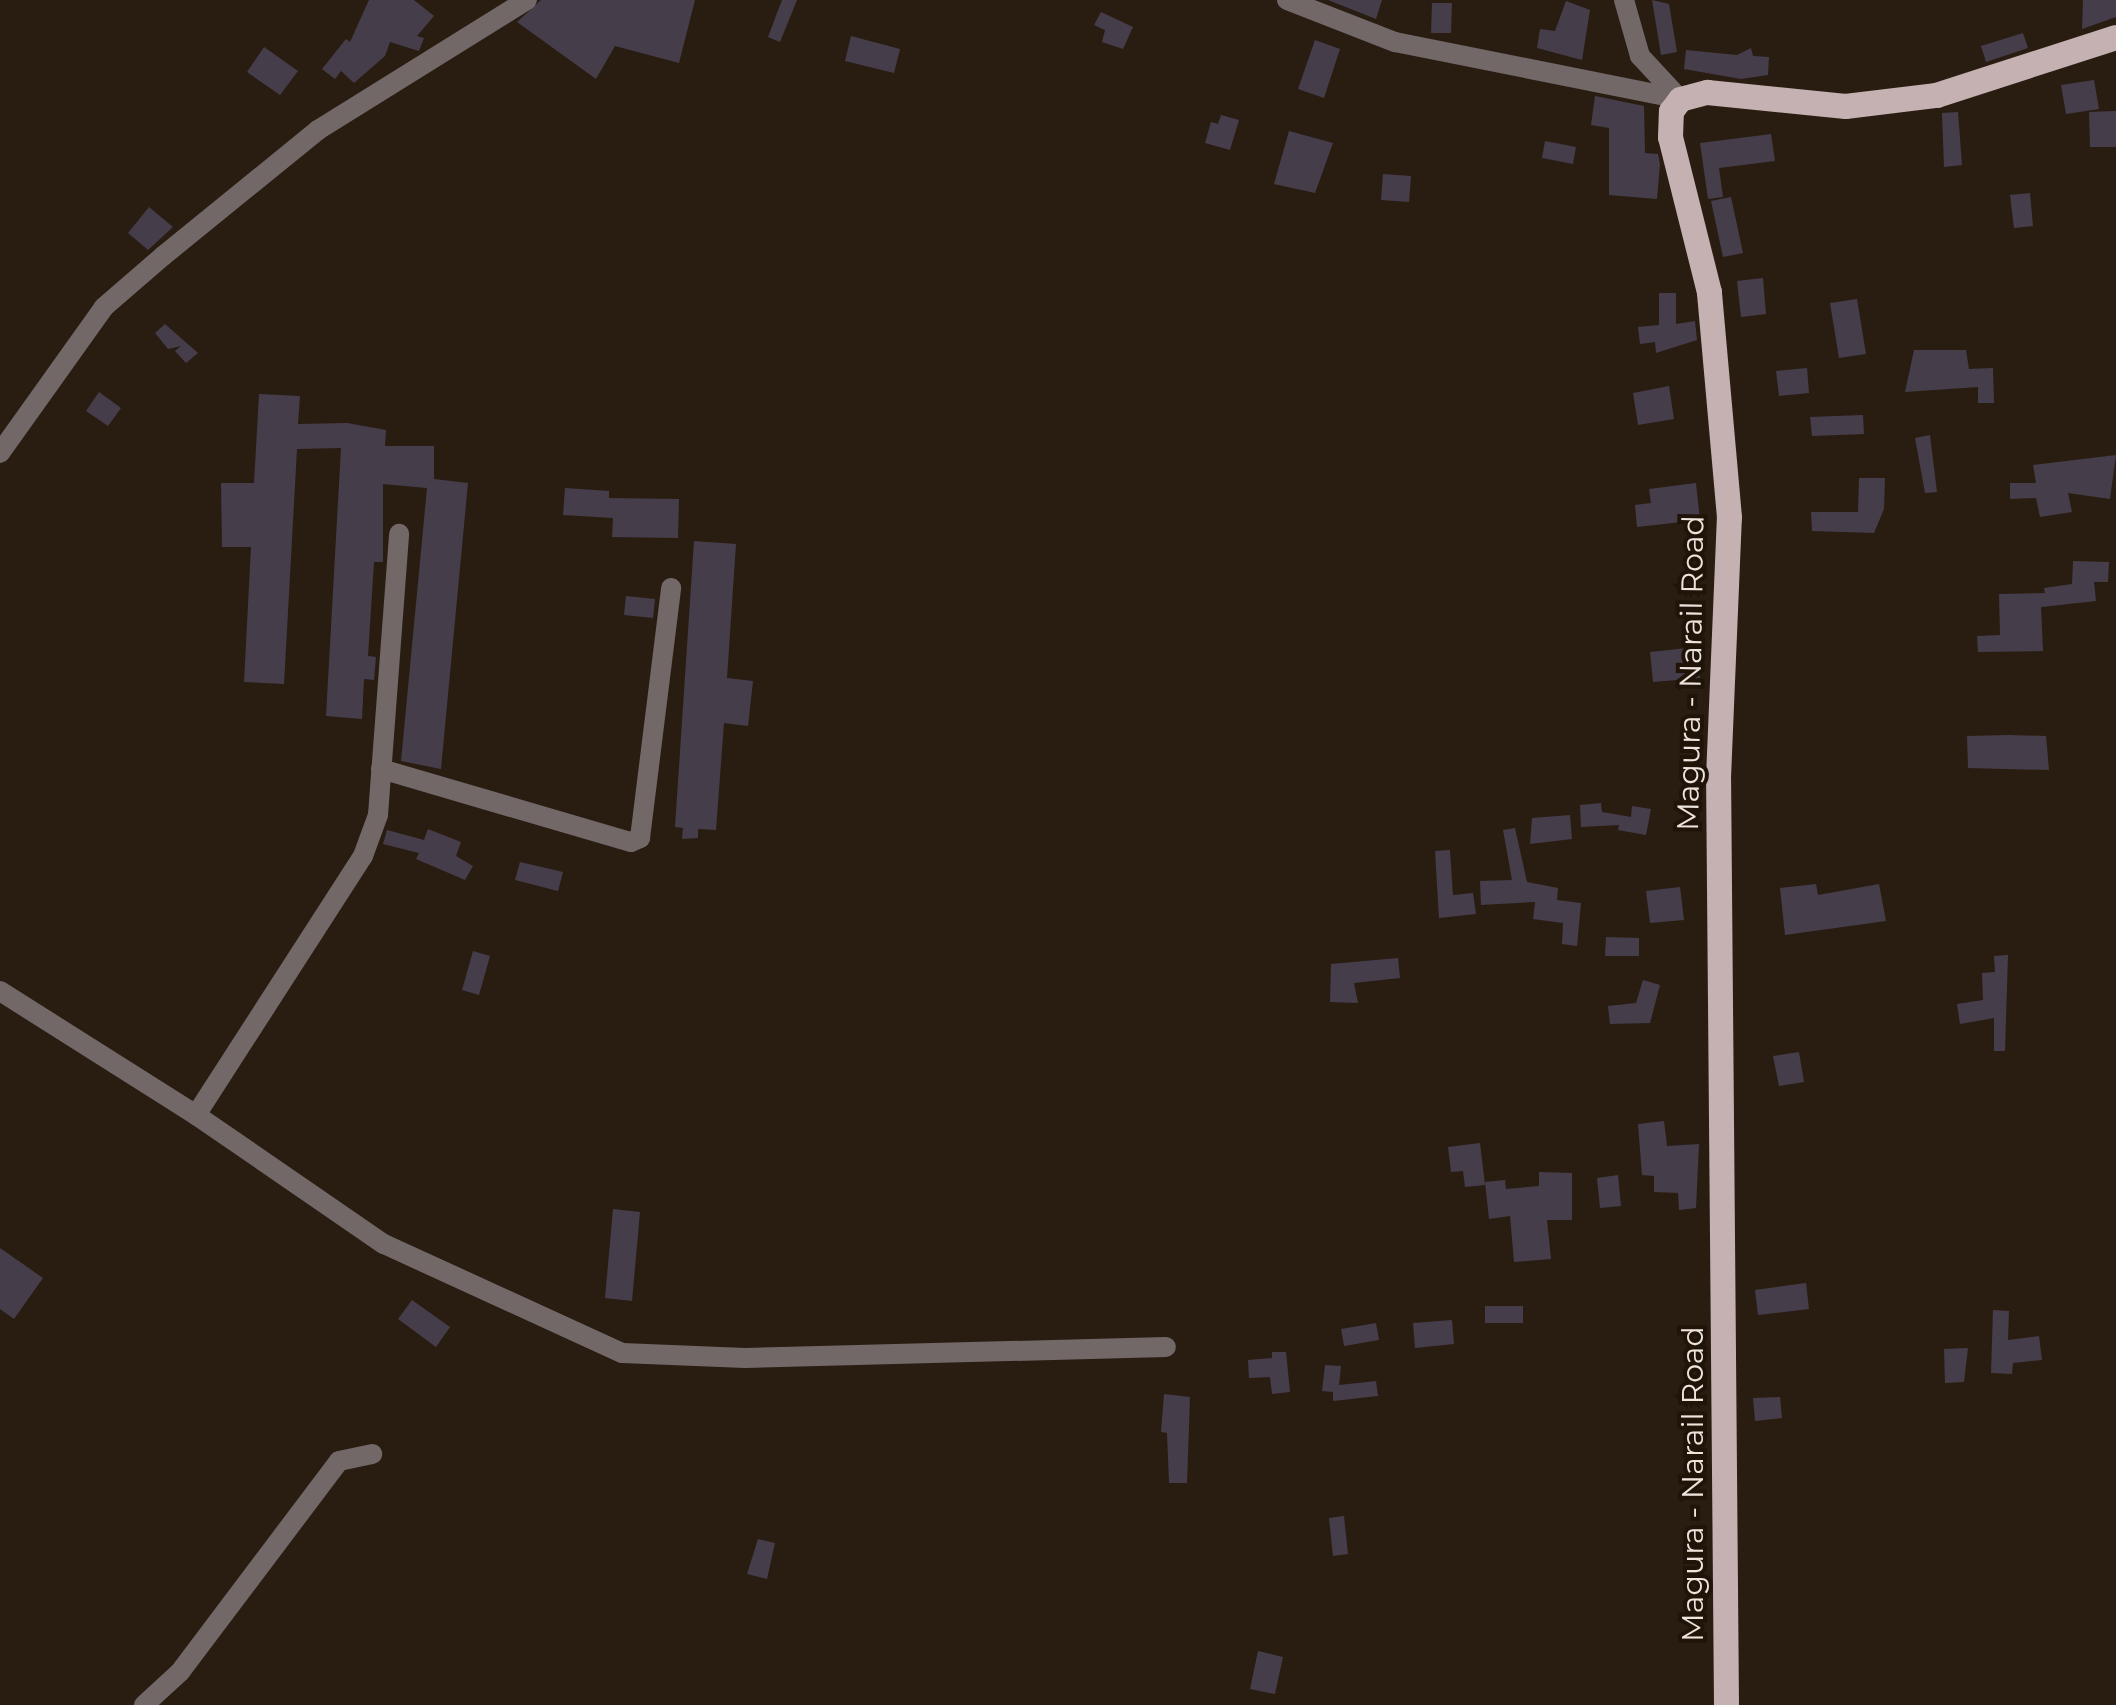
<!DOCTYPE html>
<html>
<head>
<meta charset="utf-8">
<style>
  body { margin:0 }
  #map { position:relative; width:2116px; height:1705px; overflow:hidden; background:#291d12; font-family:Montserrat,sans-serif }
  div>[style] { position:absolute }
  .building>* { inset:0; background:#463d4b }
  .minor>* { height:20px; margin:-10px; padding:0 10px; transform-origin:10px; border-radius:10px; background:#726868 }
  .major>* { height:25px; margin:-12.5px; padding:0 12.5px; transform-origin:12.5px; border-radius:12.5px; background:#c5b1b2 }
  span { translate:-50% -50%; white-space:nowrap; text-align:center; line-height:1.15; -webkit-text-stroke:8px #201409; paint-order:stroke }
  .street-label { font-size:30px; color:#ece4dd }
</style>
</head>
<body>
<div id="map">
  <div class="building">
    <i style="clip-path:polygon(369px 0,414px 0,434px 16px,417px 36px,424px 38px,419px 51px,390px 42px,385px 56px,354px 83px,341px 71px,335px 79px,322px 69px,346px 39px,350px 42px)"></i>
    <i style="clip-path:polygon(541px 0,695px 0,679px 63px,615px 46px,596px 79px,517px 22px)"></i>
    <i style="clip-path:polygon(782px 0,797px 0,780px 42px,768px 37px)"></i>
    <i style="clip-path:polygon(1328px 0,1382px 0,1376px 19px)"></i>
    <i style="clip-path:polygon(1652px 0,1669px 4px,1677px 52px,1661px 55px)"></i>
    <i style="clip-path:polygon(2083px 0,2116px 0,2116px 17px,2082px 29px)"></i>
    <i style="clip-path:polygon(1566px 1px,1590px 10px,1582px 60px,1537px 48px,1540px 29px,1555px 31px)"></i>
    <i style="clip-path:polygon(1432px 3px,1452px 3px,1451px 33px,1431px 33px)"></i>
    <i style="clip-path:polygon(1101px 12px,1133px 27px,1123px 49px,1102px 42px,1105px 30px,1094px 25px)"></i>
    <i style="clip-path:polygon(2023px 33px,2028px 48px,1986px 62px,1981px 46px)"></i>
    <i style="clip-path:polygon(851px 36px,900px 49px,894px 73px,845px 61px)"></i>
    <i style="clip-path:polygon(1315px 40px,1340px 49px,1324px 98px,1298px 89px)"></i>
    <i style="clip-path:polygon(264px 47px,298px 71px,280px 95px,247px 72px)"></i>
    <i style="clip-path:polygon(1751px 48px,1753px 56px,1769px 57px,1768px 75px,1741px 79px,1684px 69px,1686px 50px,1737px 55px)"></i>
    <i style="clip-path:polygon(2094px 80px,2099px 109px,2066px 114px,2061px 85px)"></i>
    <i style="clip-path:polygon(1595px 96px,1644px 106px,1645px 153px,1658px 154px,1660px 164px,1657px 199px,1609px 195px,1609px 128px,1591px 125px)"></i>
    <i style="clip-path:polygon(2116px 111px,2116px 147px,2090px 147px,2089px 112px)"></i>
    <i style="clip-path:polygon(1958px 112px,1962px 165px,1944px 167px,1942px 113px)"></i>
    <i style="clip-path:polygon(1221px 115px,1239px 120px,1230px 150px,1205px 143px,1211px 122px,1218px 124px)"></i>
    <i style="clip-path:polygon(1289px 131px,1333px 143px,1315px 193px,1274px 184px)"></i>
    <i style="clip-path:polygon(1771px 134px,1775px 161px,1719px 168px,1723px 197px,1708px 199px,1700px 143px)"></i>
    <i style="clip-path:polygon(1545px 141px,1576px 147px,1573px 164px,1542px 158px)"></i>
    <i style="clip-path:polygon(1383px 174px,1411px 176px,1409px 202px,1381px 200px)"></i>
    <i style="clip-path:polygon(2030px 193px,2033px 226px,2014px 228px,2010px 195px)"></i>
    <i style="clip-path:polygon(1731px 197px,1743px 253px,1723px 257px,1711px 201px)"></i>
    <i style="clip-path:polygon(149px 207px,173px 227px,148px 250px,128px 233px)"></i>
    <i style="clip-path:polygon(1763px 278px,1766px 314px,1741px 317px,1737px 281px)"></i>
    <i style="clip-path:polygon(1659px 293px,1676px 293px,1676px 324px,1695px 321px,1697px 340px,1656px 353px,1655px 342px,1640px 344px,1638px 327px,1659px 325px)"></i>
    <i style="clip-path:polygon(1857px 299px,1866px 354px,1839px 358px,1830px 303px)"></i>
    <i style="clip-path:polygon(165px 324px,198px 353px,186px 363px,175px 351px,181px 346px,168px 349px,155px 333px)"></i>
    <i style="clip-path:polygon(1914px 350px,1966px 350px,1969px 369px,1993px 368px,1994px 403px,1978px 403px,1978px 387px,1905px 392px)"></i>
    <i style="clip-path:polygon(1807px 368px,1809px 393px,1779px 396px,1776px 371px)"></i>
    <i style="clip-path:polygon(1669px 386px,1674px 419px,1638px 425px,1633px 393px)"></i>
    <i style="clip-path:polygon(99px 392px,121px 408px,108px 426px,86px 411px)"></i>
    <i style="clip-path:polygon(259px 394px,300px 396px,298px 424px,347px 423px,386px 430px,385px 446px,434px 446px,434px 479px,468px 483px,441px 769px,401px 761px,427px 488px,383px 484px,383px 562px,374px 562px,368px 656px,376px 657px,374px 680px,364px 679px,362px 719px,326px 716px,341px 448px,297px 449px,284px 684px,244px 682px,251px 547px,222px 547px,221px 483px,254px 483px)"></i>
    <i style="clip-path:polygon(1863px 415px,1864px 434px,1812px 436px,1810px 417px)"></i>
    <i style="clip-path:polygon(1930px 435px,1937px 492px,1925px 493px,1915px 438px)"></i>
    <i style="clip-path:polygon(2116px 455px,2110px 499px,2068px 493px,2072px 512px,2040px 517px,2036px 498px,2010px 499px,2010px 483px,2036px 483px,2033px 465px)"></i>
    <i style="clip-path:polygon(1859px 478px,1885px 478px,1884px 509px,1874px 533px,1812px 531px,1811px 512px,1858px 512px)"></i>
    <i style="clip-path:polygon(1696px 483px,1700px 520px,1637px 527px,1635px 505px,1651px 503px,1649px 489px)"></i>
    <i style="clip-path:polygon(565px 488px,609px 491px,609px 498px,679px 499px,678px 538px,612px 537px,613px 518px,563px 515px)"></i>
    <i style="clip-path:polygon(694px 541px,736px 544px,727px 678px,753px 681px,748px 726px,724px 723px,716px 830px,698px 829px,698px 838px,682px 839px,683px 828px,675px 827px)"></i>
    <i style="clip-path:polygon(2073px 561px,2109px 562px,2108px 582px,2094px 582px,2096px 601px,2041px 607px,2043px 651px,1978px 652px,1977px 636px,2000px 635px,1999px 594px,2045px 593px,2044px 588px,2072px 584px)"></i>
    <i style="clip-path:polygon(626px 596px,655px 599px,653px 618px,624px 615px)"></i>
    <i style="clip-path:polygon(1697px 647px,1700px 678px,1653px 682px,1650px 652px)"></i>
    <i style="clip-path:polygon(2009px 735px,2046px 736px,2049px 770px,1968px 768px,1967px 736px)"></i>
    <i style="clip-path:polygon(1601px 803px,1602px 812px,1631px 817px,1632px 806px,1651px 809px,1646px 835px,1618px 830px,1619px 825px,1581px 827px,1580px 805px)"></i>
    <i style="clip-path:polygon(1570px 815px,1572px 839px,1530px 844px,1532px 818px)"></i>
    <i style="clip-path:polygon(1515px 828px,1527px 882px,1558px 888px,1557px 900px,1581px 903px,1577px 946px,1562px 944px,1563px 923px,1533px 919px,1535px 902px,1481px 905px,1480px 881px,1512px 880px,1503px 830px)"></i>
    <i style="clip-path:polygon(428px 829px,461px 842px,456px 856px,473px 866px,465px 880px,416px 859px,419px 853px,383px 844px,387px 830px,424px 840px)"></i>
    <i style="clip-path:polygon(1450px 850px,1453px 895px,1473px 893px,1476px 914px,1439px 918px,1435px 851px)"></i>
    <i style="clip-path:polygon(520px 862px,563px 872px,558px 891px,515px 880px)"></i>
    <i style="clip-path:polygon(1816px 884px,1818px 895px,1879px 884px,1886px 921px,1785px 935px,1780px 888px)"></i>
    <i style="clip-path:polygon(1680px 887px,1684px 920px,1650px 923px,1646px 891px)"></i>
    <i style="clip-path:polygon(1606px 937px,1639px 938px,1639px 956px,1605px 956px)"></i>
    <i style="clip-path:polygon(473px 951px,490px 956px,479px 995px,462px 990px)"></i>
    <i style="clip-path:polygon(2008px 955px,2005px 1051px,1994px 1051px,1994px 1018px,1960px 1024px,1957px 1004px,1983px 1000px,1982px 973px,1995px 972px,1994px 956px)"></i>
    <i style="clip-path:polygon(1398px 958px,1400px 978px,1354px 983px,1358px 1003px,1330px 1002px,1331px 964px)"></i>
    <i style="clip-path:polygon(1643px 980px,1660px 985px,1650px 1023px,1610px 1024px,1608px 1006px,1636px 1003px)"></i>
    <i style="clip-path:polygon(1799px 1052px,1804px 1082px,1779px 1086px,1773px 1056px)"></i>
    <i style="clip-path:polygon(1664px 1121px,1667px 1146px,1699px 1144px,1696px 1208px,1679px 1210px,1678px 1193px,1654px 1192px,1654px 1176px,1642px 1175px,1638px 1124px)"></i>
    <i style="clip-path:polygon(1480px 1143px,1485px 1185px,1465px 1187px,1463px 1171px,1451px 1172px,1448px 1147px)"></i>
    <i style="clip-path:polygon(1539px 1172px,1572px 1173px,1572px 1220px,1547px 1220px,1551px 1259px,1514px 1262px,1510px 1216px,1489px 1219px,1485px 1182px,1505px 1180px,1506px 1189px,1539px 1186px)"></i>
    <i style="clip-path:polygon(1618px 1175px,1621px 1206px,1600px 1208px,1597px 1178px)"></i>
    <i style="clip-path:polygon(613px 1209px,640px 1212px,632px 1301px,605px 1298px)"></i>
    <i style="clip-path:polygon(0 1248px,43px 1278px,14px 1319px,0 1309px)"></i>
    <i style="clip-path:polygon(1806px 1283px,1809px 1309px,1758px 1315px,1755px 1290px)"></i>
    <i style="clip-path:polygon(412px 1300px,450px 1327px,436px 1347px,398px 1319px)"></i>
    <i style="clip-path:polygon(1485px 1306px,1523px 1306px,1523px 1323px,1485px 1323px)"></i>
    <i style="clip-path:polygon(1993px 1310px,2009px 1311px,2008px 1340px,2039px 1336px,2042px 1360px,2013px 1363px,2012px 1374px,1991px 1373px)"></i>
    <i style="clip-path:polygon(1452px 1320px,1454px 1344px,1415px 1348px,1413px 1323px)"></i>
    <i style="clip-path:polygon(1376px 1323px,1379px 1340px,1344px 1346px,1341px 1329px)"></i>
    <i style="clip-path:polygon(1968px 1348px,1964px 1382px,1945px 1383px,1944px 1349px)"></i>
    <i style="clip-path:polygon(1272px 1352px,1286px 1352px,1290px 1392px,1272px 1394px,1270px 1377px,1249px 1378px,1248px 1360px,1272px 1358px)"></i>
    <i style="clip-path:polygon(1325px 1365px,1341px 1366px,1339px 1385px,1376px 1381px,1378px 1396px,1333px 1401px,1333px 1392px,1322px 1391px)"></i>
    <i style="clip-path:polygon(1164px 1394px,1190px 1397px,1187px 1483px,1169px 1483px,1167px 1433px,1161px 1432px)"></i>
    <i style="clip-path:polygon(1780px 1397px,1782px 1418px,1755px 1421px,1753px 1398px)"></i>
    <i style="clip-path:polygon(1344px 1516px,1348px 1554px,1333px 1556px,1329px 1518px)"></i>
    <i style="clip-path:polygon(758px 1539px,775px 1543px,767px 1579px,747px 1574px)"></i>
    <i style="clip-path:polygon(1258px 1651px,1283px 1657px,1275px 1694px,1250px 1689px)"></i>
  </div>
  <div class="minor">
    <i style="left:1287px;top:0;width:116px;rotate:21.3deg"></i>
    <i style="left:1395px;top:42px;width:291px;rotate:11.3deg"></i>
    <i style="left:1624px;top:0;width:58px;rotate:74.1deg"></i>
    <i style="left:1640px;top:56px;width:59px;rotate:47.1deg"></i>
    <i style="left:0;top:453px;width:179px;rotate:-54.5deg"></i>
    <i style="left:104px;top:307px;width:78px;rotate:-40.8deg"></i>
    <i style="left:163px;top:256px;width:200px;rotate:-39.1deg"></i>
    <i style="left:318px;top:130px;width:246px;rotate:-31.9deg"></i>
    <i style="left:381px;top:769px;width:260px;rotate:16.3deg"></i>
    <i style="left:631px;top:842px;width:10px;rotate:-24deg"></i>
    <i style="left:640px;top:838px;width:252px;rotate:-82.9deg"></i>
    <i style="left:0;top:991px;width:232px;rotate:32.3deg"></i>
    <i style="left:196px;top:1115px;width:228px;rotate:34.5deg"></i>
    <i style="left:384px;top:1244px;width:262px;rotate:24.6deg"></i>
    <i style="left:622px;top:1353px;width:123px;rotate:2.3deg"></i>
    <i style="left:745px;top:1358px;width:421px;rotate:-1.5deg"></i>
    <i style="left:196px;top:1115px;width:308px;rotate:-57.2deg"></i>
    <i style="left:363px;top:856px;width:44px;rotate:-69.9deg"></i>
    <i style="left:378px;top:815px;width:282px;rotate:-85.7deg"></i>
    <i style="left:144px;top:1705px;width:49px;rotate:-42.5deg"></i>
    <i style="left:180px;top:1672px;width:264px;rotate:-53deg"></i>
    <i style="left:339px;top:1461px;width:34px;rotate:-12deg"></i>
  </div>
  <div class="major">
    <i style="left:1726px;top:1705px;width:928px;rotate:-90.49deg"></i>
    <i style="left:1718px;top:777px;width:260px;rotate:-87.6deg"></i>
    <i style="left:1729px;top:517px;width:226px;rotate:-95.1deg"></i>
    <i style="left:1709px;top:292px;width:160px;rotate:-104.1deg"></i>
    <i style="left:1670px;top:137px;width:26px;rotate:-88deg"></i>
    <i style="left:1671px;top:111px;width:15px;rotate:-53deg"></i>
    <i style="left:1680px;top:99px;width:28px;rotate:-15deg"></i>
    <i style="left:1707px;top:92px;width:139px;rotate:5.8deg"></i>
    <i style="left:1845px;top:106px;width:92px;rotate:-6.9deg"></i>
    <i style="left:1936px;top:95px;width:189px;rotate:-17.9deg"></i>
  </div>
  <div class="street-label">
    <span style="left:1691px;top:673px;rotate:-89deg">Magura - Narail Road</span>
    <span style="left:1693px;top:1484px;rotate:-90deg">Magura - Narail Road</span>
  </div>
</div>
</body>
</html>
